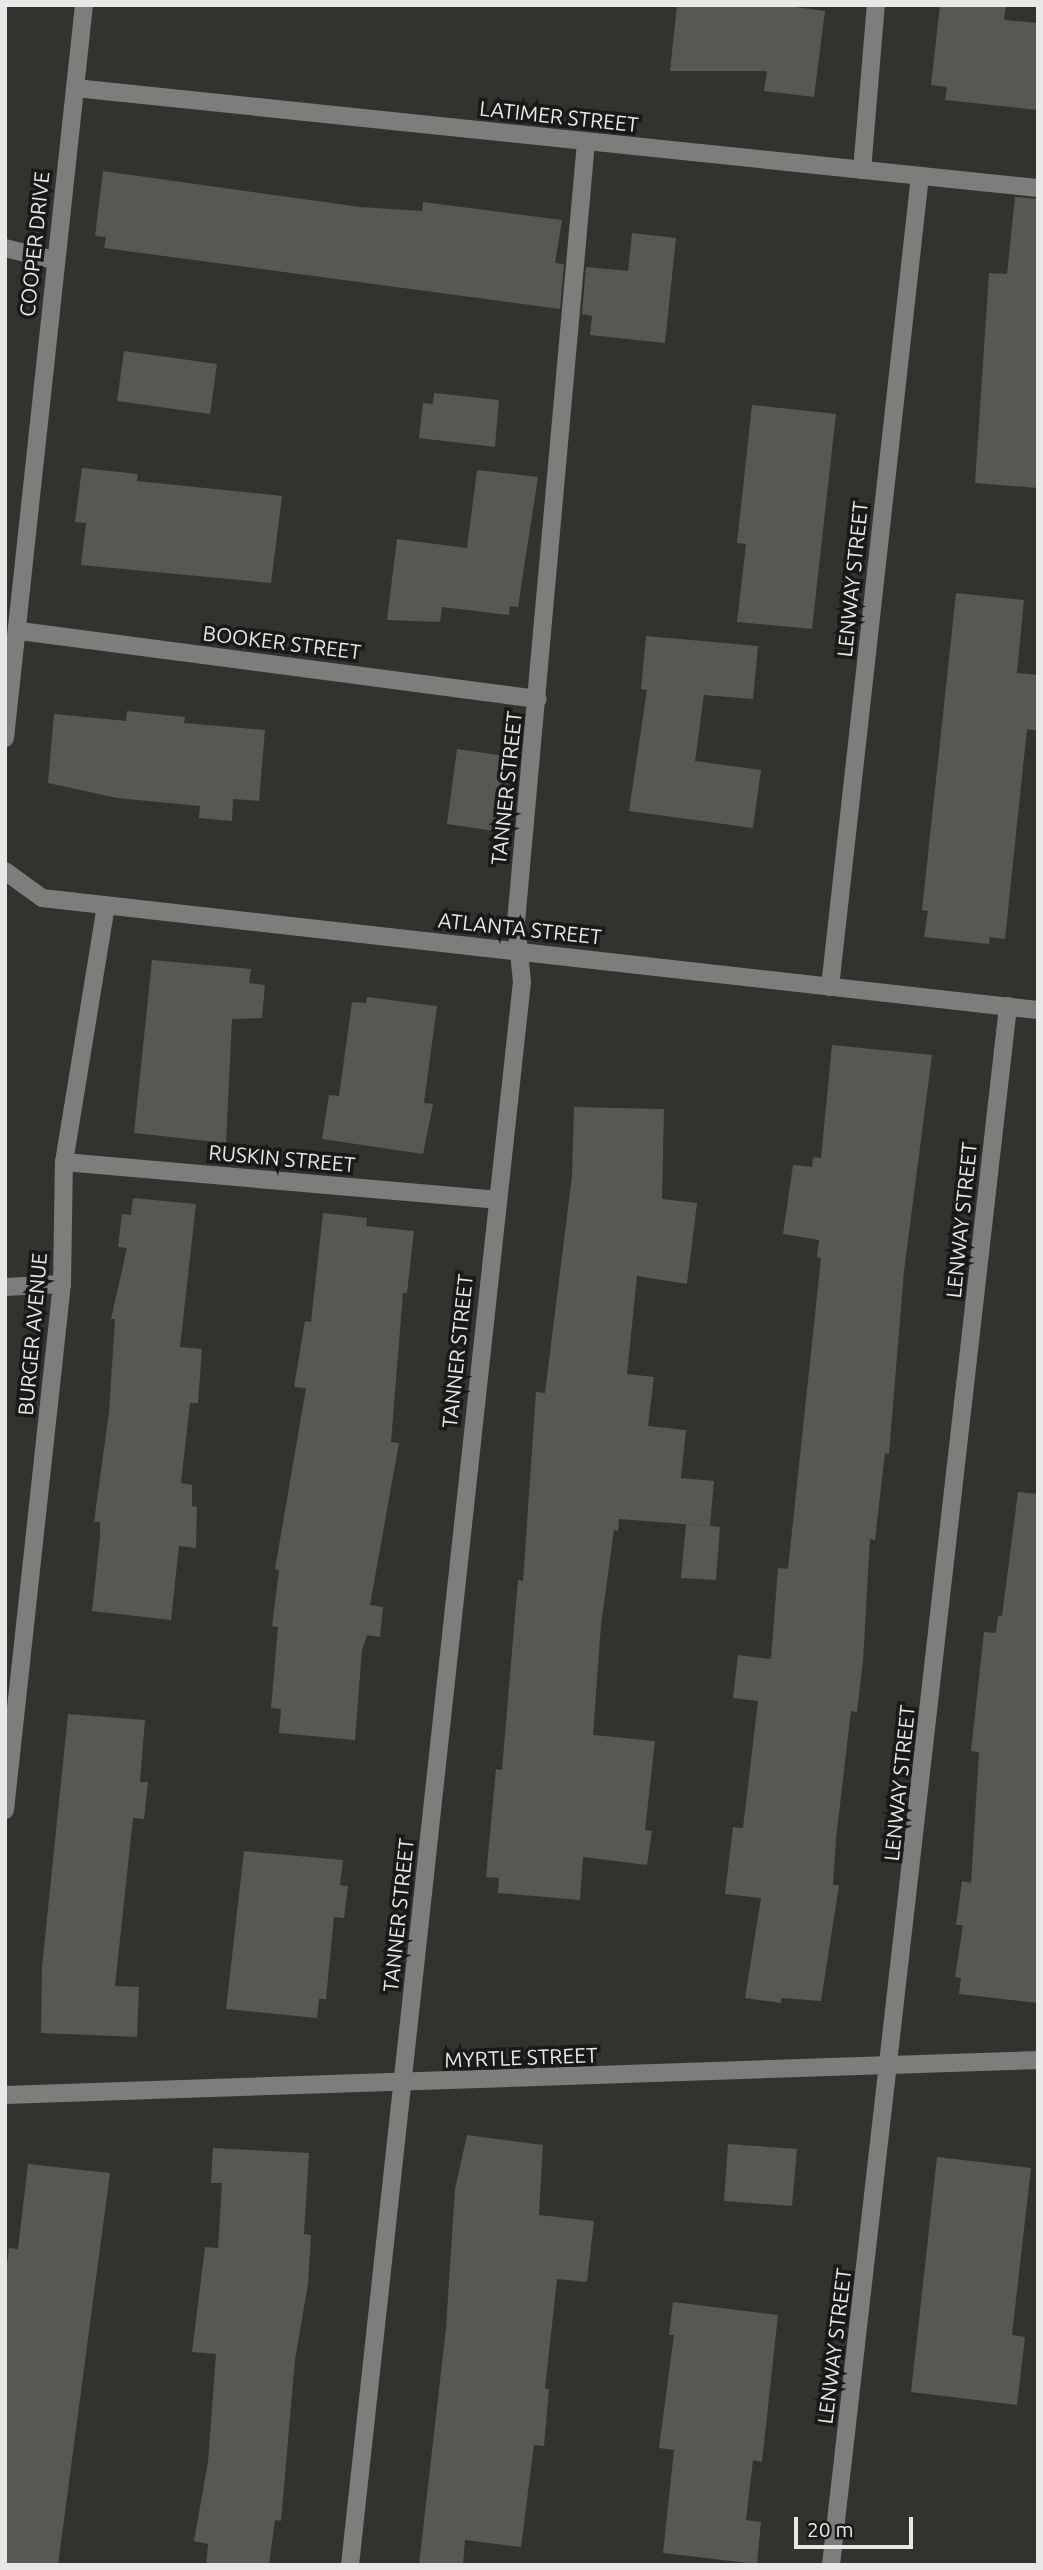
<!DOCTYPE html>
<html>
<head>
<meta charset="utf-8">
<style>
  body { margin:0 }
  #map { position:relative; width:1043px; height:2570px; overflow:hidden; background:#31332f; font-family:Ubuntu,sans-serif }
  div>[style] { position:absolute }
  .building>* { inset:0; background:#555853 }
  .minor>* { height:18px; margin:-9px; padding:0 9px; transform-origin:9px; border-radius:9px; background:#7d7e7c }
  span { translate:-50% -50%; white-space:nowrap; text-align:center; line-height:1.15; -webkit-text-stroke:7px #191a18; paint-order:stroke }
  .street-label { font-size:21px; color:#e7e9e6 }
  .frame { position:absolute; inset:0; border:7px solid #e7e9e6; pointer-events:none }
  .scale { position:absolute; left:794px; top:2517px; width:119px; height:32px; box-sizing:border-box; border:4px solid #e7e9e6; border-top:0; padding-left:9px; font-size:21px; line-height:24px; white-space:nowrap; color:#e7e9e6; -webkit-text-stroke:5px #191a18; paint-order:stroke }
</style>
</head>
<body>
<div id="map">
  <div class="building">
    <i style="clip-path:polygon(677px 5px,781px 5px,825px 11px,814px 97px,764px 91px,767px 71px,670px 71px)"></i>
    <i style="clip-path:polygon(940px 5px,1006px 5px,1004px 20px,1038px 23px,1038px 110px,945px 100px,947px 87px,931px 85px)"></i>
    <i style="clip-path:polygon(103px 171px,360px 207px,422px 211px,423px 202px,562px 220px,555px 263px,564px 264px,560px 309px,104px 248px,106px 237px,95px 236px)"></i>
    <i style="clip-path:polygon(1015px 197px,1038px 199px,1038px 488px,975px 483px,989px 273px,1007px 274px)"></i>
    <i style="clip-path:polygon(632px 233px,676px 238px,665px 343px,590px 335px,592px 316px,582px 314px,586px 267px,628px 271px)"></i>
    <i style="clip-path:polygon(124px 351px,217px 364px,210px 414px,117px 401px)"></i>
    <i style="clip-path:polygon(434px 393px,499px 400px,495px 447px,419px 438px,423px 403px,433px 404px)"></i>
    <i style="clip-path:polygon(752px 405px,836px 414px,812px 629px,737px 622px,746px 544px,737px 543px)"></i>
    <i style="clip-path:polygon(82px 468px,138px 474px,137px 481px,282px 496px,271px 583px,81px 565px,86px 523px,75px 522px)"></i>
    <i style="clip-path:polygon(477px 470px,538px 477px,518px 607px,510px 606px,509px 615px,442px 607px,440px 622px,387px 620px,397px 539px,467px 548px)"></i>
    <i style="clip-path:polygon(956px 593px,1024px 600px,1017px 673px,1038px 675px,1038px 731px,1027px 729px,1005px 939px,990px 937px,989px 944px,924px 937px,928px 911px,922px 910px)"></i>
    <i style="clip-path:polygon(646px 636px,758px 646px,753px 699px,704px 695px,695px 761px,761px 770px,753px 828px,629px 811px,647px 690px,641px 689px)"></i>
    <i style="clip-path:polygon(127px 711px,185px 717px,184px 723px,265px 730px,259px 801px,233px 799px,232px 821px,199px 818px,200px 806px,117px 798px,48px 783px,54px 714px,126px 721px)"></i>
    <i style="clip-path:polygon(457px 749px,511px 757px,501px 832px,447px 824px)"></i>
    <i style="clip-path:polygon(152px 960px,251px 969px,249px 983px,265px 985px,262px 1018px,232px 1019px,226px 1143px,134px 1133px)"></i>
    <i style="clip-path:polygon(367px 997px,437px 1006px,424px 1103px,433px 1104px,423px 1154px,322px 1139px,329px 1095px,339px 1096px,352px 1002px,366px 1003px)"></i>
    <i style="clip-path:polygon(832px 1045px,932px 1055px,904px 1271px,889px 1454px,885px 1453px,875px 1540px,870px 1539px,863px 1661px,857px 1712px,851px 1711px,836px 1839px,833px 1885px,839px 1885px,821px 2001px,781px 1998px,781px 2003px,745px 1998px,761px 1898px,725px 1894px,733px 1827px,743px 1828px,758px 1701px,733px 1698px,738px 1655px,771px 1659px,778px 1568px,788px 1569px,821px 1258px,817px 1257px,819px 1240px,783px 1234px,793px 1165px,812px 1167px,813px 1157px,821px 1158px)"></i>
    <i style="clip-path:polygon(574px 1107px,664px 1109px,662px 1199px,697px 1203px,687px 1284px,637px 1276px,627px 1374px,654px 1377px,648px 1426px,686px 1430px,681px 1478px,714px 1481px,710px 1526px,619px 1519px,618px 1531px,614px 1530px,601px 1625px,593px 1735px,655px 1741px,645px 1830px,652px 1831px,647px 1865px,583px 1857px,580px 1900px,498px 1893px,499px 1878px,486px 1877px,496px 1769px,502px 1770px,518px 1580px,523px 1581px,536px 1392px,545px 1393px,572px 1176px)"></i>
    <i style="clip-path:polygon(133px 1198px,196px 1204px,180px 1347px,202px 1349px,198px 1403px,190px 1403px,181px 1483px,192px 1485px,192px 1506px,197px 1507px,196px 1548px,179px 1546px,171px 1620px,92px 1611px,100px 1537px,100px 1522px,94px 1522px,109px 1412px,115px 1319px,111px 1319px,127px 1248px,118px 1247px,122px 1214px,131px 1215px)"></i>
    <i style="clip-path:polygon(323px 1213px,367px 1218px,366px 1226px,414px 1231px,407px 1293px,403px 1293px,391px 1442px,399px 1443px,370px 1605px,383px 1607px,380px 1637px,367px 1635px,362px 1650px,355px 1740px,279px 1733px,281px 1709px,271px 1708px,278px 1627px,272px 1626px,279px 1570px,275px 1569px,306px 1388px,294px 1387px,305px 1321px,311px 1322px)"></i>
    <i style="clip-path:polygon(1018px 1492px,1038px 1494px,1038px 2003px,959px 1994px,961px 1978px,955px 1977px,963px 1925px,956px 1925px,962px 1881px,971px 1883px,979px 1752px,971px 1751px,984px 1632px,996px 1633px,998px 1616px,1002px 1616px)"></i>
    <i style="clip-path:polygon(686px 1524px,720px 1527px,716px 1580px,681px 1578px)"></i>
    <i style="clip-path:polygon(68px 1714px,145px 1720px,140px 1782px,148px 1782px,144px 1819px,133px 1818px,115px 1986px,139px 1987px,137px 2037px,41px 2033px,42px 1967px)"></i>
    <i style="clip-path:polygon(244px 1851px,343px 1860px,340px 1885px,348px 1886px,344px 1918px,334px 1917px,326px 1999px,319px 1999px,317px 2018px,226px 2009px)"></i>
    <i style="clip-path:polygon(467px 2135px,543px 2145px,539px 2215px,594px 2221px,587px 2282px,557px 2279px,545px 2389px,549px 2389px,544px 2446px,534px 2445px,521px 2547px,465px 2540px,463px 2565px,419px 2565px,446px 2328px,455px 2189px)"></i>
    <i style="clip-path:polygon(728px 2144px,797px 2149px,792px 2206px,724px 2201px)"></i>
    <i style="clip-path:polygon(213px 2148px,309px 2153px,304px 2234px,311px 2235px,308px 2284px,295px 2360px,281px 2521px,275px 2520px,269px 2565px,206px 2565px,208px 2544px,194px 2541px,208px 2462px,216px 2354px,192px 2352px,205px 2247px,218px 2248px,222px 2183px,211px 2183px)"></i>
    <i style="clip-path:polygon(937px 2157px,1031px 2168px,1012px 2335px,1025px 2337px,1017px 2405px,911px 2392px)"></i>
    <i style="clip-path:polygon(28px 2164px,110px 2173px,58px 2565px,5px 2565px,5px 2280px,9px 2248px,18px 2249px)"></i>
    <i style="clip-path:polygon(673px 2302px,778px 2315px,762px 2462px,753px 2460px,746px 2520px,761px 2522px,757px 2564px,663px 2553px,674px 2450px,659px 2448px,674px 2335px,669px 2335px)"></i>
  </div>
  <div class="minor">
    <i style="left:75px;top:88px;width:968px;rotate:5.93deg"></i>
    <i style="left:862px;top:170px;width:166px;rotate:-85.2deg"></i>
    <i style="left:5px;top:248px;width:50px;rotate:13.8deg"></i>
    <i style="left:20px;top:631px;width:522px;rotate:7.48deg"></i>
    <i style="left:5px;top:738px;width:737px;rotate:-83.85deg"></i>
    <i style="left:5px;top:871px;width:46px;rotate:36.1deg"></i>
    <i style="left:42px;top:898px;width:1002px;rotate:6.42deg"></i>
    <i style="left:830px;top:987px;width:816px;rotate:-83.67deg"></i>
    <i style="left:64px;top:1162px;width:434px;rotate:5deg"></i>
    <i style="left:5px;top:1287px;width:57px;rotate:-3deg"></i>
    <i style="left:5px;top:1810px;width:529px;rotate:-83.82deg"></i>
    <i style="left:62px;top:1284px;width:122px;rotate:-89.1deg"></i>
    <i style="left:64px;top:1162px;width:260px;rotate:-80.7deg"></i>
    <i style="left:5px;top:2095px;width:1034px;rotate:-1.94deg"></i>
    <i style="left:350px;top:2565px;width:1592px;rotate:-83.8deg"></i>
    <i style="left:522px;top:982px;width:60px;rotate:-95.7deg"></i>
    <i style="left:516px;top:922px;width:783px;rotate:-84.87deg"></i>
    <i style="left:831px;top:2565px;width:1569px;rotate:-83.52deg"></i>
  </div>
  <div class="street-label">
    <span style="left:559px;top:116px;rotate:6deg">LATIMER STREET</span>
    <span style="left:34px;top:244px;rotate:-84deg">COOPER DRIVE</span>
    <span style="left:852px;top:579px;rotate:-84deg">LENWAY STREET</span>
    <span style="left:282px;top:642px;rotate:7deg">BOOKER STREET</span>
    <span style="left:506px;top:788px;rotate:-84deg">TANNER STREET</span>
    <span style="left:520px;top:928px;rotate:6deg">ATLANTA STREET</span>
    <span style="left:282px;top:1158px;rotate:5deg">RUSKIN STREET</span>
    <span style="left:961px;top:1220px;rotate:-84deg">LENWAY STREET</span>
    <span style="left:32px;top:1334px;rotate:-85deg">BURGER AVENUE</span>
    <span style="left:457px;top:1351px;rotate:-84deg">TANNER STREET</span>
    <span style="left:899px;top:1783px;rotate:-84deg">LENWAY STREET</span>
    <span style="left:398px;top:1915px;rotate:-84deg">TANNER STREET</span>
    <span style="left:521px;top:2057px;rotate:-2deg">MYRTLE STREET</span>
    <span style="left:834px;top:2346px;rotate:-83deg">LENWAY STREET</span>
  </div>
  <div class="frame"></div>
  <div class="scale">20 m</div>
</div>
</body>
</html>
